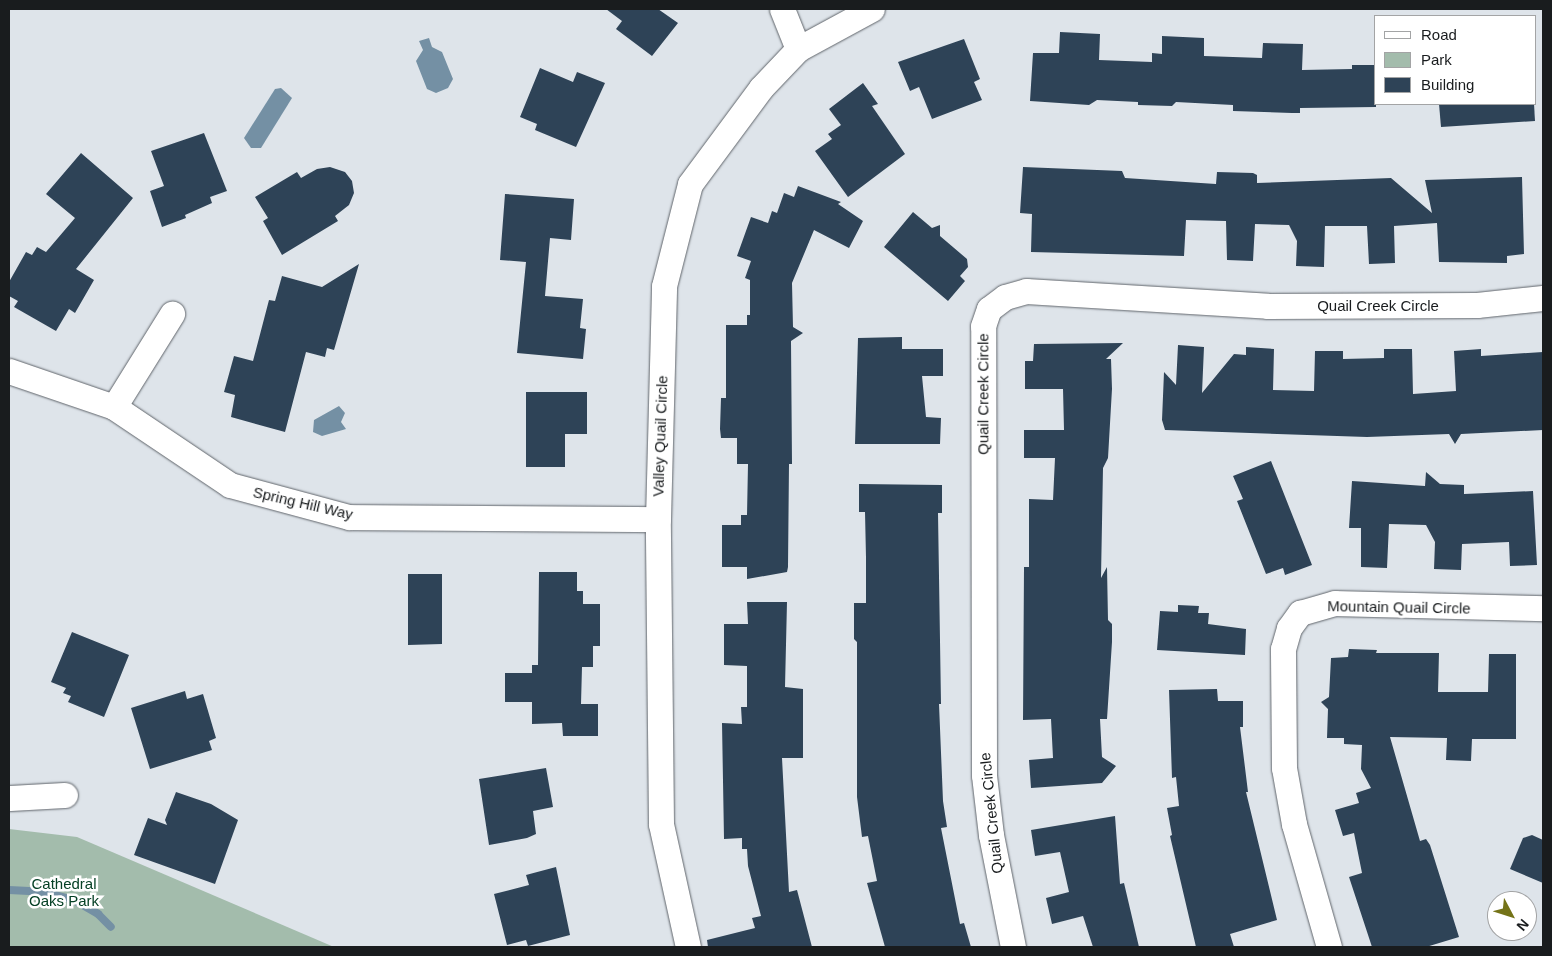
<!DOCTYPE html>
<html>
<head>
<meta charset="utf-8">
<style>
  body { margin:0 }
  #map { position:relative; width:1552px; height:956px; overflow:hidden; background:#dee4ea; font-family:Arial,sans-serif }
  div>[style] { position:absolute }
  .green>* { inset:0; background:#a3bcac }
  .water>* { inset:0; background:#7490a4 }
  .stream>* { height:8px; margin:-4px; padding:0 4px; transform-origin:4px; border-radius:4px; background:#7490a4 }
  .building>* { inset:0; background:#2e4357 }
  .roads { filter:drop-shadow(0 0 1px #60656b) drop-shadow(0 0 1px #60656b) }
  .minor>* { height:25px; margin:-12.5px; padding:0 12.5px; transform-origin:12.5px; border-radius:12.5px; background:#fff }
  span { translate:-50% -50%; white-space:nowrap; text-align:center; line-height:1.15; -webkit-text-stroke:5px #fff; paint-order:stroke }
  .street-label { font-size:15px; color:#191c1e }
  .park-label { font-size:15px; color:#054025 }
  .frame { position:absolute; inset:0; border:10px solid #191c1e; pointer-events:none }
  .legend { position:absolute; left:1374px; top:15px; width:162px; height:90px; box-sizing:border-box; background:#fff; border:1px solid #a3a4a5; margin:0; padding:6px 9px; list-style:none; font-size:15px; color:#191c1e }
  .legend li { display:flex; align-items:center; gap:10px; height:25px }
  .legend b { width:25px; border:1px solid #a3a4a5 }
  .north { position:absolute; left:1487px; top:891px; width:50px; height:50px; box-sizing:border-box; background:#fff; border:1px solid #a3a4a5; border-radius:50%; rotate:130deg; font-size:14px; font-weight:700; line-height:20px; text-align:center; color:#191c1e }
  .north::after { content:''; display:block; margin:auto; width:18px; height:22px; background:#747318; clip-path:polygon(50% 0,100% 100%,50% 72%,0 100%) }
</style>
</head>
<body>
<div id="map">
  <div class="green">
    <i style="clip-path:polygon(9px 829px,77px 837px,334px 947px,9px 947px)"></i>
  </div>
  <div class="water">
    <i style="clip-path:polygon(429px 38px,432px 47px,442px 52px,453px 79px,448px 88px,436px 93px,427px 89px,416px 61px,423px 50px,419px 41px)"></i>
    <i style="clip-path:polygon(281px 88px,292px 98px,261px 148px,251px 148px,244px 138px,275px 89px)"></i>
    <i style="clip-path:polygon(339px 406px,345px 413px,341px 422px,346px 429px,322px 436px,313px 432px,314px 420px)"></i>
  </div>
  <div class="stream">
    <i style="left:9px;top:890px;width:35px;rotate:3deg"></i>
    <i style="left:44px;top:892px;width:31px;rotate:15deg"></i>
    <i style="left:74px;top:900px;width:28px;rotate:30deg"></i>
    <i style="left:98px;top:914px;width:18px;rotate:45deg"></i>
  </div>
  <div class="building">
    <i style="clip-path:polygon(606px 9px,658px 9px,678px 23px,652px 56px,616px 29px,622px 21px)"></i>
    <i style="clip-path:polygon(1060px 32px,1100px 34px,1099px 60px,1152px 62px,1152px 53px,1162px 54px,1162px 36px,1204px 38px,1204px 56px,1262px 58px,1263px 43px,1303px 44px,1302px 70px,1352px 69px,1352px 65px,1376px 65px,1376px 107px,1300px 108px,1300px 113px,1292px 113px,1233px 111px,1233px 105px,1176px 102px,1172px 106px,1138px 105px,1138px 102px,1097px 100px,1089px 105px,1030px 101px,1033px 53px,1059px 53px)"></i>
    <i style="clip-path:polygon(964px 39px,980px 79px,974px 82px,982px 100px,932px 119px,919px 87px,910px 91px,898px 62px)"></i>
    <i style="clip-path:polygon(540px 68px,573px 82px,577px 72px,605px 83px,576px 147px,535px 130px,537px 124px,520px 117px)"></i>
    <i style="clip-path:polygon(863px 83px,878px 104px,872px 106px,905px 154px,848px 197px,815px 151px,832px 139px,828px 134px,841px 125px,829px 109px)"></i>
    <i style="clip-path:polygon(1439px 104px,1534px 104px,1535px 121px,1441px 127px)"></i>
    <i style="clip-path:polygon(204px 133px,227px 191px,210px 197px,212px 203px,185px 215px,186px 218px,162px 227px,150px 191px,164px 186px,151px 151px)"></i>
    <i style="clip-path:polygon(81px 153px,133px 198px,76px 269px,94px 280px,75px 313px,69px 309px,56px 331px,14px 307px,18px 301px,9px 296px,9px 282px,26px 252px,32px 255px,37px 247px,46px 252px,75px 218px,46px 194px)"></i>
    <i style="clip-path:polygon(330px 167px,345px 172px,352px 181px,354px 193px,349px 205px,335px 216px,338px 221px,282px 255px,263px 221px,268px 218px,255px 197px,297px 172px,301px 178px,317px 169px)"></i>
    <i style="clip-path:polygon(1023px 167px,1122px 171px,1125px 178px,1216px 184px,1217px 172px,1253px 173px,1257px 175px,1257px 183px,1391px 178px,1432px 213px,1425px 180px,1522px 177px,1524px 254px,1507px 256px,1507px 263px,1439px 262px,1437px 223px,1394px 226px,1395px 263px,1369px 264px,1367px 226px,1325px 226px,1324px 267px,1296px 266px,1297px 241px,1289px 225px,1255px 224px,1253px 261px,1227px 260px,1226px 221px,1186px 220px,1184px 256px,1031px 252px,1032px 214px,1020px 213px)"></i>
    <i style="clip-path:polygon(798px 186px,841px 202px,838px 204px,863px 221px,849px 248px,814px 230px,792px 283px,793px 327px,803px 333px,791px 341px,792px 464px,789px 464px,788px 567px,787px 572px,747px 579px,747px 567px,722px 567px,722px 525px,741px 525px,741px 515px,747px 515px,748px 464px,737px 464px,737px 438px,721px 438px,720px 429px,721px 398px,726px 398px,726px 325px,747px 325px,747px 315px,750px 315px,750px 280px,745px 278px,751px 261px,737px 256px,751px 217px,768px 223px,772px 211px,777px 213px,784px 193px,794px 197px)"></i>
    <i style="clip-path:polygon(505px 194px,574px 199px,571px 240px,550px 238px,545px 296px,583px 299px,580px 328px,586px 329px,583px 359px,517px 353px,526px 262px,500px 260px)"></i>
    <i style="clip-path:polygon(913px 212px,932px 228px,940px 225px,940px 236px,967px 259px,968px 267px,960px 276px,965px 281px,948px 301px,884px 247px)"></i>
    <i style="clip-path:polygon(359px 264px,334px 350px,327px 348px,325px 357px,306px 352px,285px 432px,231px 417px,235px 395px,224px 392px,234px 356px,253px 361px,269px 300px,275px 301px,282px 276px,322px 287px)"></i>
    <i style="clip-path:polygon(902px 337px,902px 349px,943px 349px,943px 376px,922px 376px,926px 417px,941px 418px,940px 444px,855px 444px,858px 338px)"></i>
    <i style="clip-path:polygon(1123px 343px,1106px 359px,1111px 359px,1112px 389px,1108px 458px,1103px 468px,1101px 578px,1107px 567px,1108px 620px,1112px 624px,1112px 642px,1107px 719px,1100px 719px,1102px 757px,1116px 766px,1102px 783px,1031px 788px,1029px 760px,1053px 758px,1051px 719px,1023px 720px,1024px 567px,1029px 567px,1029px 499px,1053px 500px,1055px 458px,1024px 458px,1024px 430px,1064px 430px,1063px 389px,1025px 389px,1025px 361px,1033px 361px,1034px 344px)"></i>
    <i style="clip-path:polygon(1178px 345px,1204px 347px,1202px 393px,1234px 354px,1246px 355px,1246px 347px,1274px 349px,1273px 390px,1314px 391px,1315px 351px,1343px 351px,1343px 359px,1384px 358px,1384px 349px,1412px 349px,1413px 394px,1456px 391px,1454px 351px,1481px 349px,1481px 356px,1543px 352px,1543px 430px,1461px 434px,1455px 444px,1449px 434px,1367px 437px,1165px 430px,1162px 420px,1164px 372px,1176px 385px)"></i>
    <i style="clip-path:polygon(526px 392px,587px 392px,587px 434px,565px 434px,565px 467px,526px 467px)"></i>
    <i style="clip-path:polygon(1271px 461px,1312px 565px,1285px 575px,1283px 568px,1266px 574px,1237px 501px,1243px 499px,1233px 476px)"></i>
    <i style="clip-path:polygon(1426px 472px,1440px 484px,1464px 485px,1464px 494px,1533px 491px,1537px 565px,1510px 566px,1509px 542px,1462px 544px,1461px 570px,1434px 569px,1435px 542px,1426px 525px,1389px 524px,1387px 568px,1361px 567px,1361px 528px,1349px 528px,1352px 481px,1425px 486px)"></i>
    <i style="clip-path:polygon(859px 484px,942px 485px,942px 513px,938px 513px,941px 704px,939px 704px,943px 801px,947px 827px,941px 828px,960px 924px,964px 923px,971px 947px,885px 947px,867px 883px,877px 881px,868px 836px,862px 837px,857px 797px,857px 642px,854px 639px,854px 603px,866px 603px,866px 558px,865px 512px,859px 512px)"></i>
    <i style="clip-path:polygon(539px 572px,577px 572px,577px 591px,583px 591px,583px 604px,600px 604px,600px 646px,593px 646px,593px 667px,582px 667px,581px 704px,598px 704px,598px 736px,563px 736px,562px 723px,532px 724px,532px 702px,505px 702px,505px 673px,532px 673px,532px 665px,538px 665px)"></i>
    <i style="clip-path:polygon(408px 574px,442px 574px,442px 644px,408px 645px)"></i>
    <i style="clip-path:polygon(747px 602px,787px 602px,785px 687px,803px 689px,803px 758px,782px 758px,789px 892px,797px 890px,812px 947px,708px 947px,707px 940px,755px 928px,752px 918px,761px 916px,748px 866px,747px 849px,742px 849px,742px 838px,724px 839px,722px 723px,742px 724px,741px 707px,747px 707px,747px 666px,724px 665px,724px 624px,748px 624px)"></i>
    <i style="clip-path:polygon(1178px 605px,1199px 606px,1198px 613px,1209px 613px,1208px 624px,1246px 629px,1245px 655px,1157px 650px,1160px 611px,1178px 612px)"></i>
    <i style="clip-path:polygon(72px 632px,129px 655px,104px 717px,68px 702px,71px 696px,63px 693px,66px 688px,51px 682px)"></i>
    <i style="clip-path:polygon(1349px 649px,1377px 650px,1376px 653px,1439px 653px,1438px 692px,1488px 692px,1489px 654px,1516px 654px,1516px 739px,1472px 739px,1471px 761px,1446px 760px,1447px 738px,1390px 737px,1420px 841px,1426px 839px,1430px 845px,1459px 937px,1426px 947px,1372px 947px,1349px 877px,1362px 873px,1354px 833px,1343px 836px,1335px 810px,1359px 803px,1356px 793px,1371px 788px,1361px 769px,1362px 745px,1344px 744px,1344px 738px,1327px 738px,1328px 709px,1321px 702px,1329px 697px,1331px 658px,1348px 657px)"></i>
    <i style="clip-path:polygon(1217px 689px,1218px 701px,1243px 701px,1243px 727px,1240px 727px,1248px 792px,1246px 792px,1277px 920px,1230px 934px,1234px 947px,1196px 947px,1170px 836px,1172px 835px,1167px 808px,1179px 806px,1176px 777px,1172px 778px,1169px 690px)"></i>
    <i style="clip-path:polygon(185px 691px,187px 699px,203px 694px,216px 738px,209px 741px,212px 750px,150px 769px,131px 708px)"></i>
    <i style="clip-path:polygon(546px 768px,553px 807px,533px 811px,536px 834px,527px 838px,489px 845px,479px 779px)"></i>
    <i style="clip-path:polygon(176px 792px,211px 804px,238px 820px,215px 884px,134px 855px,148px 818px,167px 825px,165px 820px)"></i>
    <i style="clip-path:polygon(1115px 816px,1120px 884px,1124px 883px,1139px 947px,1093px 947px,1083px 916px,1052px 924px,1046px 898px,1069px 892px,1060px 852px,1035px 856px,1031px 830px)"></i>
    <i style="clip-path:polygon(1532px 835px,1543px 840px,1543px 883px,1510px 869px,1523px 838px)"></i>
    <i style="clip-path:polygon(556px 867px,570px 935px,528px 946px,526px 940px,507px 945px,494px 894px,529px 885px,526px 875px)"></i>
  </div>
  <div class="roads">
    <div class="minor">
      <i style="left:782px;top:9px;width:43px;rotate:68.2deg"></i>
      <i style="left:9px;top:371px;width:111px;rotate:18.9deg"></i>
      <i style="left:114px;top:407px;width:140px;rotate:33.9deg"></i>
      <i style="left:230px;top:485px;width:123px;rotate:15.1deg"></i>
      <i style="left:349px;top:517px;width:309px;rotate:0.4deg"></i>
      <i style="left:114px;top:407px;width:110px;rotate:-58.1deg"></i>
      <i style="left:9px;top:798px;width:56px;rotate:-3.1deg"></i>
      <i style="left:688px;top:947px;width:126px;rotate:-102.4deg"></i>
      <i style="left:661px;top:824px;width:305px;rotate:-90.6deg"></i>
      <i style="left:658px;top:519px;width:233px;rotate:-88.5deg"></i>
      <i style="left:664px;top:286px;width:105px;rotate:-75.7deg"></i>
      <i style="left:690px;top:184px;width:119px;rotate:-53.5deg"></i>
      <i style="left:761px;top:88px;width:54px;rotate:-46.5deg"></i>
      <i style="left:798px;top:49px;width:84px;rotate:-28.4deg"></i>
      <i style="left:1013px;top:947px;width:114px;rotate:-101.1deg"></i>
      <i style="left:991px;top:835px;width:60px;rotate:-96.7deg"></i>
      <i style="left:984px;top:775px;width:449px;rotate:-90.1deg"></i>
      <i style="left:983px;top:326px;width:18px;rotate:-71deg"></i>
      <i style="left:989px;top:309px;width:20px;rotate:-37deg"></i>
      <i style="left:1005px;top:297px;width:22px;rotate:-16deg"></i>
      <i style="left:1026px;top:291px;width:242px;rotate:3.5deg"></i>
      <i style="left:1268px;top:306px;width:209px;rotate:-0.3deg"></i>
      <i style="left:1477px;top:305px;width:66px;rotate:-6.1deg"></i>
      <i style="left:1329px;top:947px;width:128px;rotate:-105.9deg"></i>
      <i style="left:1294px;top:824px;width:57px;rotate:-100.1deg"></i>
      <i style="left:1284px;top:768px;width:119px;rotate:-90.5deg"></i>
      <i style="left:1283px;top:649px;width:22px;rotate:-74deg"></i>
      <i style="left:1289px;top:628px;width:19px;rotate:-54deg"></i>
      <i style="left:1300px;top:613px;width:36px;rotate:-16deg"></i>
      <i style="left:1335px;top:603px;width:208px;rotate:1.4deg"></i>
    </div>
  </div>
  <div class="street-label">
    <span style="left:1378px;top:306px">Quail Creek Circle</span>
    <span style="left:983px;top:394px;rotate:-90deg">Quail Creek Circle</span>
    <span style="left:660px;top:436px;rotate:-88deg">Valley Quail Circle</span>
    <span style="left:303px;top:503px;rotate:13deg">Spring Hill Way</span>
    <span style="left:1399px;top:607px;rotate:1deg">Mountain Quail Circle</span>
    <span style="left:991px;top:813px;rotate:-96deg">Quail Creek Circle</span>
  </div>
  <div class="park-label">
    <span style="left:64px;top:892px">Cathedral<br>Oaks Park</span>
  </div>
  <div class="frame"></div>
  <ul class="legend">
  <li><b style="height:6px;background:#fff"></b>Road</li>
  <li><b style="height:14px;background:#a3bcac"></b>Park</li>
  <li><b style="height:14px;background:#2e4357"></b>Building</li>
  </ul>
  <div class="north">N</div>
</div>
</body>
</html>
